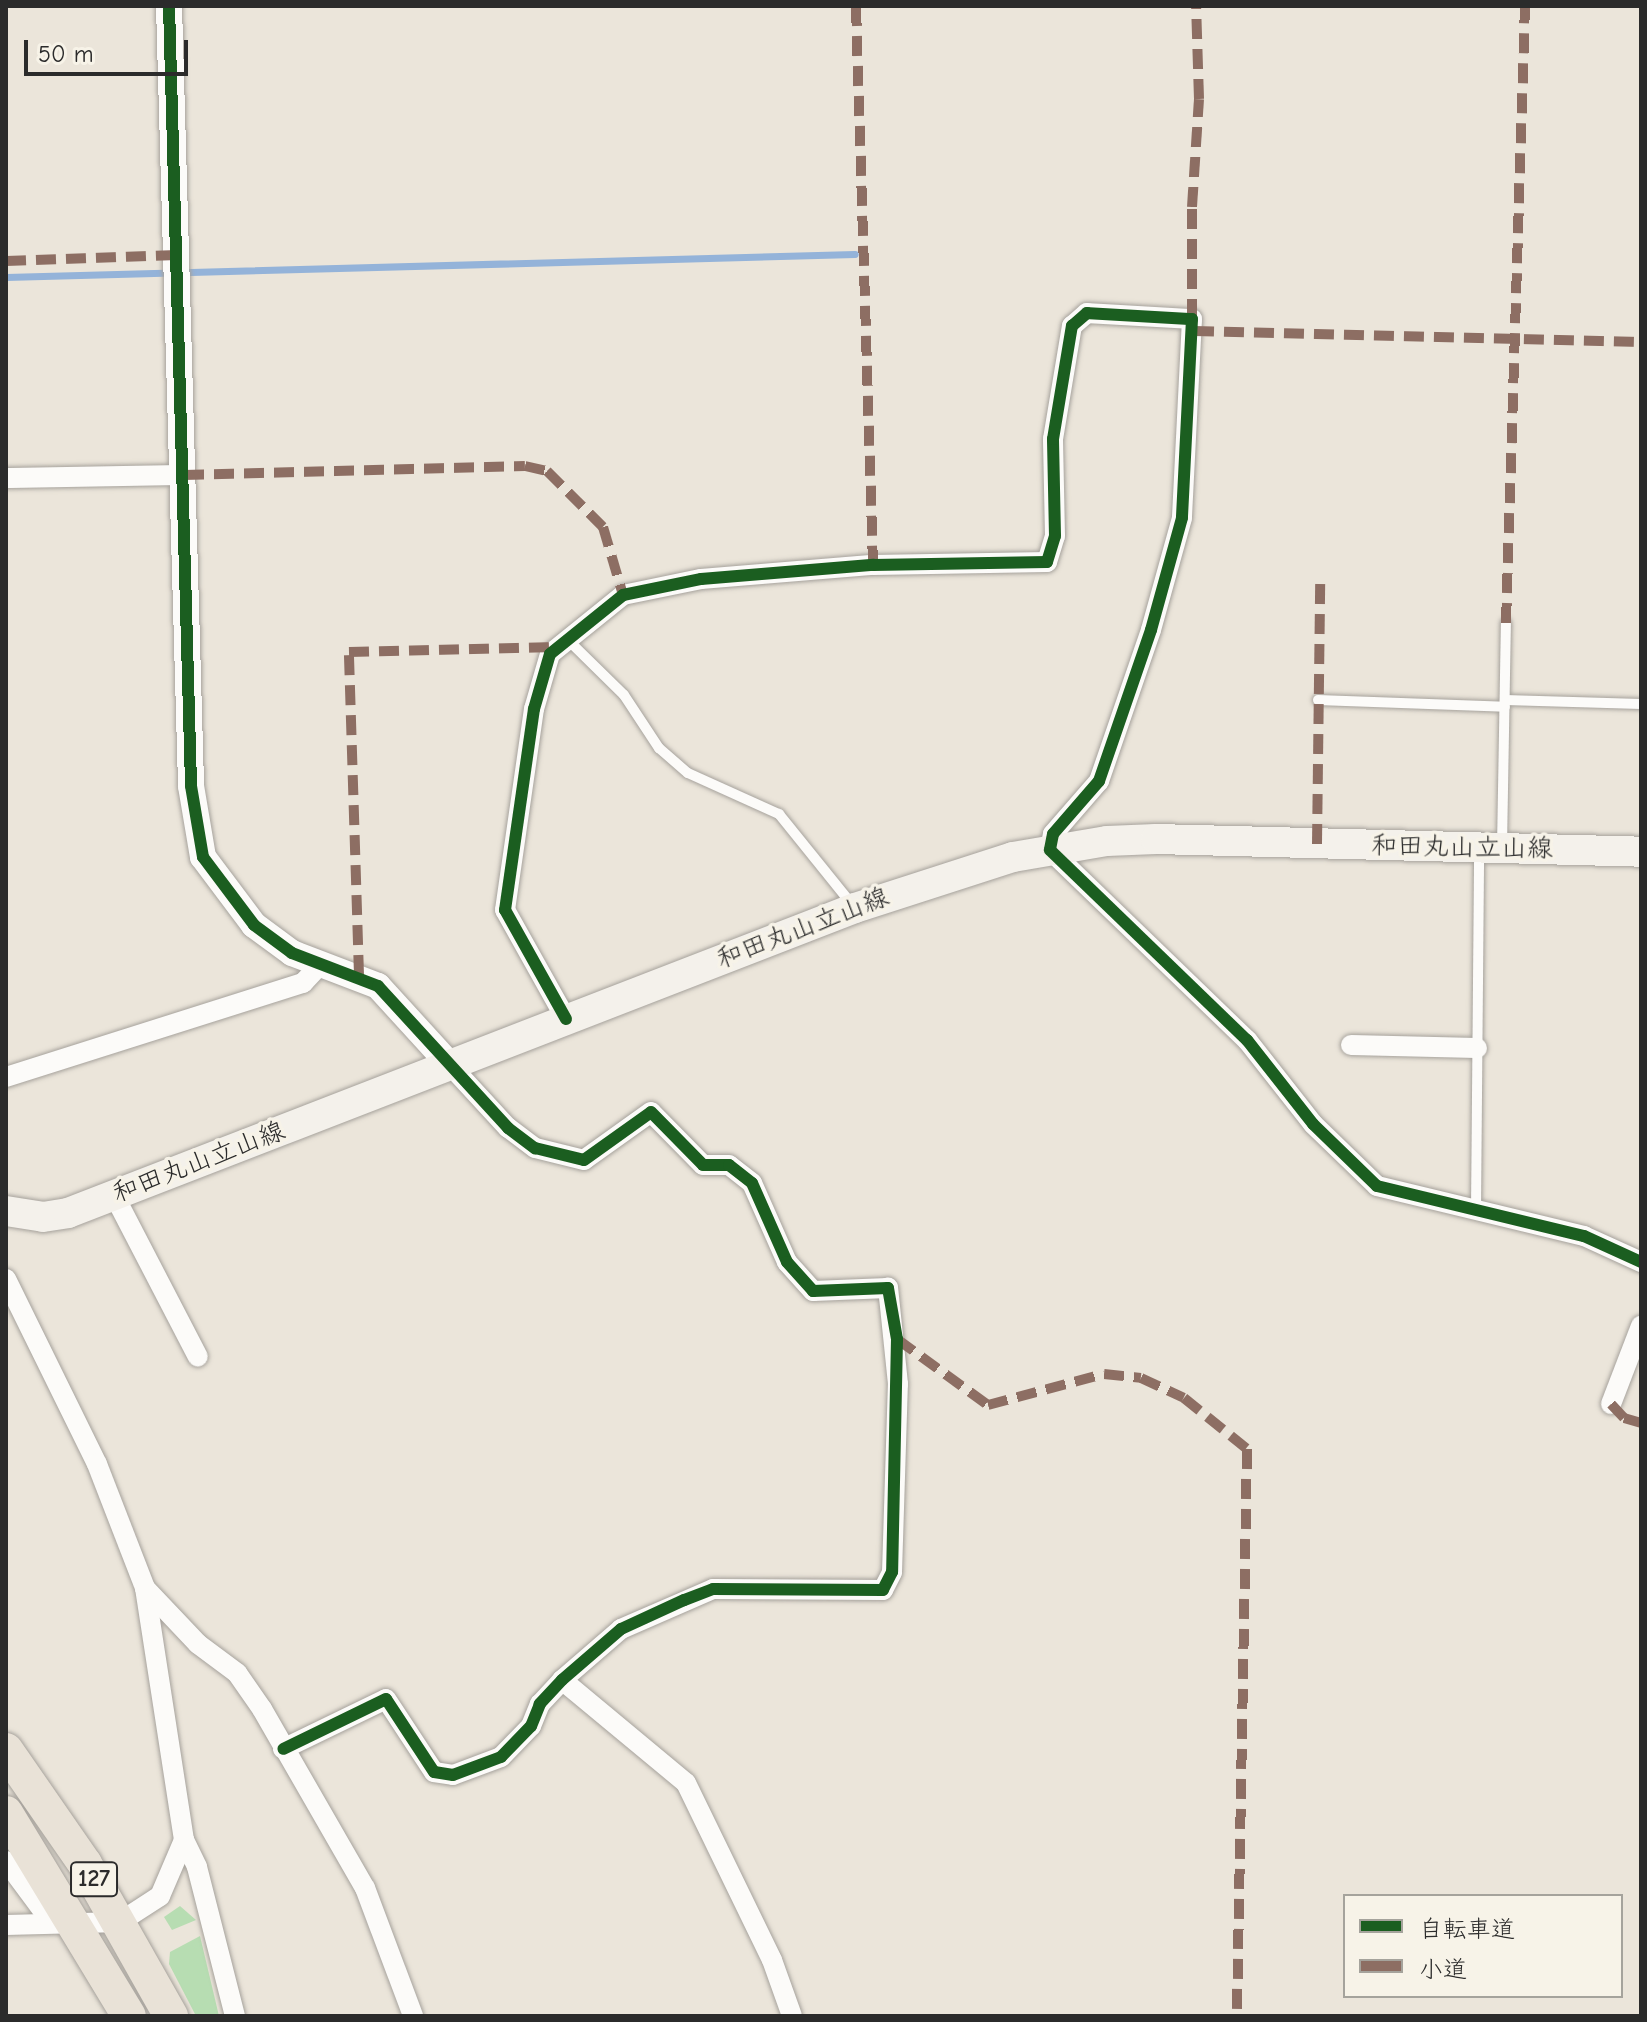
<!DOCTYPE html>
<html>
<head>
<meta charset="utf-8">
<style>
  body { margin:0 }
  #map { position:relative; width:1647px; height:2022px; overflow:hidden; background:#ebe5da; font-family:"Comic Neue","Klee One",sans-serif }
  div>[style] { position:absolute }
  .green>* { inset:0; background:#b7ddb2 }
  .stream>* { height:7px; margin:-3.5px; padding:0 3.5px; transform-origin:3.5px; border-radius:3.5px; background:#94b3d9 }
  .roads { filter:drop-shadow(0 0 2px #a6a29c) drop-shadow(0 0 2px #a6a29c) }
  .service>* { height:10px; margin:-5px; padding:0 5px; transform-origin:5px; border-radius:5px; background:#fcfbf9 }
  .minor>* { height:20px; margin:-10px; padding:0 10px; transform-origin:10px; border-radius:10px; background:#fcfbf9 }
  .tertiary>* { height:26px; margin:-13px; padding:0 13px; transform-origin:13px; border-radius:13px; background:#fcfbf9 }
  .secondary>* { height:30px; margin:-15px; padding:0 15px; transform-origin:15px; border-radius:15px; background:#f4f1eb }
  .trunk>* { height:34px; margin:-17px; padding:0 17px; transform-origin:17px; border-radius:17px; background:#e9e2d7 }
  .quiet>* { height:10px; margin-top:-5px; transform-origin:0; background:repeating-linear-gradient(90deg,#8d6e63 0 20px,transparent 0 30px) }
  .cycleway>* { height:12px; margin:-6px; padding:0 6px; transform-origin:6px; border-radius:6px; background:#1b5e20 }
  span { translate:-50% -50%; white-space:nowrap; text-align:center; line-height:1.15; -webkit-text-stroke:7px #f7f3e8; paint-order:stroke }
  .shield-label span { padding:2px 6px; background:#f7f3e8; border:2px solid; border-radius:6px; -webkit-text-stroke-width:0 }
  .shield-label { font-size:24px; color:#2b2b2b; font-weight:700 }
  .street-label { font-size:26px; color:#2b2b2b }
  .frame { position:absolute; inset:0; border:8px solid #2b2b2b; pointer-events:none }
  .legend { position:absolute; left:1343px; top:1894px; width:280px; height:104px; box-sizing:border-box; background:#f7f3e8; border:2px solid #a5a39c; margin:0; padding:10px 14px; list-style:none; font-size:24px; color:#2b2b2b }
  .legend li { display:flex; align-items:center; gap:16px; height:40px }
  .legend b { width:40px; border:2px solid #a5a39c }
  .scale { position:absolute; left:24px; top:40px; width:164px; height:36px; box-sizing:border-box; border:4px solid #2b2b2b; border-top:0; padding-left:10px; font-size:24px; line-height:28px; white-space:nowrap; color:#2b2b2b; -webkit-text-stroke:6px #f7f3e8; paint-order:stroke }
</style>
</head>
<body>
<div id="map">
  <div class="green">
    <i style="clip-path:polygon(180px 1906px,196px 1920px,172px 1930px,164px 1917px)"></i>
    <i style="clip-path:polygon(200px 1936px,219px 2016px,196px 2016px,169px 1964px,170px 1952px)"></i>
  </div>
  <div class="stream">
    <i style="left:6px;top:277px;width:849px;rotate:-1.55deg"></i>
  </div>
  <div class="roads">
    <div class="service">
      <i style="left:568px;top:640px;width:78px;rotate:44.5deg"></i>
      <i style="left:624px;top:695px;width:64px;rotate:56.6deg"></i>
      <i style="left:659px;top:748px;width:38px;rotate:41deg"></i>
      <i style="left:688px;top:773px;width:100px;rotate:24.3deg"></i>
      <i style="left:779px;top:814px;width:119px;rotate:51.1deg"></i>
      <i style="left:1318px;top:700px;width:187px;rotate:2.1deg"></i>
      <i style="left:1505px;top:700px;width:136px;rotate:1.7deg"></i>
      <i style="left:1502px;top:847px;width:224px;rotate:-89deg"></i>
      <i style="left:1476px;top:1210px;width:360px;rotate:-89.5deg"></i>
    </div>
    <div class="minor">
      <i style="left:6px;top:478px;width:178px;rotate:-1deg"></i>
      <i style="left:566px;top:1019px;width:125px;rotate:-119.2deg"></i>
      <i style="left:505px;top:910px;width:203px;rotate:-81.8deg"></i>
      <i style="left:534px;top:709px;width:57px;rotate:-73.8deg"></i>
      <i style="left:550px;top:654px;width:94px;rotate:-38.9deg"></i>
      <i style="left:623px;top:595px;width:80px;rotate:-11.6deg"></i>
      <i style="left:701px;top:579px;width:173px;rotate:-4.7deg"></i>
      <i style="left:873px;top:565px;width:174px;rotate:-1deg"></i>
      <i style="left:1047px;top:562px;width:27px;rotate:-73deg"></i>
      <i style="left:1055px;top:536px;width:97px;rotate:-91.2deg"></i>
      <i style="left:1053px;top:439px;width:115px;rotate:-80.5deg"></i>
      <i style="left:1072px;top:326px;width:20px;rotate:-41deg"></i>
      <i style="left:1087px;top:313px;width:105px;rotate:3.3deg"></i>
      <i style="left:1192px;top:319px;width:199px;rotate:92.9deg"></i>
      <i style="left:1182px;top:518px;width:116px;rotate:105.5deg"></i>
      <i style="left:1151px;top:630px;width:160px;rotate:109deg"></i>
      <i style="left:1099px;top:781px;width:70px;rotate:131deg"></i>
      <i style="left:1053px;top:834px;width:16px;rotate:101deg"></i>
      <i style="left:1050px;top:850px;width:274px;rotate:44deg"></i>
      <i style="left:1247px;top:1040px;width:107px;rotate:51.8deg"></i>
      <i style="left:1313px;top:1124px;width:89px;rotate:44.1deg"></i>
      <i style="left:1377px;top:1186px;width:213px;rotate:13.6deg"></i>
      <i style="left:1584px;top:1236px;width:63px;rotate:24.5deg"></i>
      <i style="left:1351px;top:1045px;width:126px;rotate:1.4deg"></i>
      <i style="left:6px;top:1077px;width:312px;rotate:-17.6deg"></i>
      <i style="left:303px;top:983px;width:26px;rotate:-47deg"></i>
      <i style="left:114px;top:1195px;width:182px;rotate:62.6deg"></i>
      <i style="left:6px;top:1279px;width:206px;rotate:63.8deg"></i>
      <i style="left:97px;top:1464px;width:133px;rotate:68.8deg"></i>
      <i style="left:145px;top:1588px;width:255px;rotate:81.2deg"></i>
      <i style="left:184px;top:1840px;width:61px;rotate:113.2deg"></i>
      <i style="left:160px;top:1896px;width:48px;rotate:147deg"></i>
      <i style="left:120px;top:1922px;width:114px;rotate:178.5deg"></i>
      <i style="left:1611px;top:1404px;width:84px;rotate:-69deg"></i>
      <i style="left:145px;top:1588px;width:77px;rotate:46.6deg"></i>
      <i style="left:198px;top:1644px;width:49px;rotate:36.6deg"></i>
      <i style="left:237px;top:1673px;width:44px;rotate:55.2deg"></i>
      <i style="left:262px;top:1709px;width:207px;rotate:60.1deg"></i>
      <i style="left:365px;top:1888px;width:137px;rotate:69.4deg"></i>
      <i style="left:562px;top:1680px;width:161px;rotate:39.7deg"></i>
      <i style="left:686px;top:1783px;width:197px;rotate:64.1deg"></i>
      <i style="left:772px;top:1960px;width:59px;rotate:70.3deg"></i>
      <i style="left:283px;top:1749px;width:114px;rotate:-25.9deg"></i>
      <i style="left:386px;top:1699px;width:87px;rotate:56.7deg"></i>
      <i style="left:434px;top:1772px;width:19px;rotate:9deg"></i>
      <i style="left:453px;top:1775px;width:51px;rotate:-20.6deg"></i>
      <i style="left:501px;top:1757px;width:43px;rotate:-45.9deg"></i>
      <i style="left:531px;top:1726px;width:24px;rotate:-68deg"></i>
      <i style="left:540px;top:1704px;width:33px;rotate:-47deg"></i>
      <i style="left:562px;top:1680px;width:78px;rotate:-40.8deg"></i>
      <i style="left:621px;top:1629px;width:100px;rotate:-23.5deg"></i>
      <i style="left:713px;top:1589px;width:170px;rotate:0.3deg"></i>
      <i style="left:883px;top:1590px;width:20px;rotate:-63deg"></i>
      <i style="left:892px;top:1572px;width:188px;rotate:-88.2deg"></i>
      <i style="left:898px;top:1384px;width:97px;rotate:-95.9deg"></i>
      <i style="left:888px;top:1288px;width:75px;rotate:177.7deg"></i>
      <i style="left:813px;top:1291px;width:39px;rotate:-132deg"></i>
      <i style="left:787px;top:1262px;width:86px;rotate:-113.9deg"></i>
      <i style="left:752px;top:1183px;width:29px;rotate:-142deg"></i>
      <i style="left:729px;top:1165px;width:26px;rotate:180deg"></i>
      <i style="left:703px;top:1165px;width:74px;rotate:-134.5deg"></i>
      <i style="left:651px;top:1112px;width:82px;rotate:144.4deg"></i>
      <i style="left:584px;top:1160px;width:50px;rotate:-166.2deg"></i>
      <i style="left:535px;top:1148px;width:34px;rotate:-143deg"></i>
      <i style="left:508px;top:1128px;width:84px;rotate:-132.6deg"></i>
      <i style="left:184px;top:1840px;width:30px;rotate:64deg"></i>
      <i style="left:197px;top:1867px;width:154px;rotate:75.7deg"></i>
      <i style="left:6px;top:1861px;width:77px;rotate:53.4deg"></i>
    </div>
    <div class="tertiary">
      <i style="left:169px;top:6px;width:780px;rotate:88.38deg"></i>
      <i style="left:191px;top:786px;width:72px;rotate:80.4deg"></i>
      <i style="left:203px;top:857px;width:85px;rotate:53.1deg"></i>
      <i style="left:254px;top:925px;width:47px;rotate:36.4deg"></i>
      <i style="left:292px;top:953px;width:92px;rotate:21deg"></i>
      <i style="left:378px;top:986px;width:108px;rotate:47.6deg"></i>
    </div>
    <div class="secondary">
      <i style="left:6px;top:1211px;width:37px;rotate:9deg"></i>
      <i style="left:43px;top:1217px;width:25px;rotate:-9deg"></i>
      <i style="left:68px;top:1213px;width:844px;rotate:-21.18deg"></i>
      <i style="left:855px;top:908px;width:166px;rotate:-17.9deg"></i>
      <i style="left:1013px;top:857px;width:95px;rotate:-9.7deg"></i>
      <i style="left:1107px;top:841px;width:49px;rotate:-2.3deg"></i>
      <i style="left:1156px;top:839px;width:485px;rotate:1.5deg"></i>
    </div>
    <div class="trunk">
      <i style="left:6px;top:1750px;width:139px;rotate:55.3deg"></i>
      <i style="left:85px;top:1864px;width:175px;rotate:60.5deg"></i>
      <i style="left:6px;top:1813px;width:237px;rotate:58.8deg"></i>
    </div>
  </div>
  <div class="quiet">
    <i style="left:856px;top:6px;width:559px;rotate:88.26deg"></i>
    <i style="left:6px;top:261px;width:171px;rotate:-2deg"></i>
    <i style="left:1192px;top:319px;width:112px;rotate:-90deg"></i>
    <i style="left:1192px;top:207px;width:108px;rotate:-86.3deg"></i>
    <i style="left:1199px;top:99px;width:93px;rotate:-91.8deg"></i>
    <i style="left:1194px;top:331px;width:447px;rotate:1.4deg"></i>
    <i style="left:184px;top:475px;width:341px;rotate:-1.5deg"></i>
    <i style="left:525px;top:466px;width:23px;rotate:13deg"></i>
    <i style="left:547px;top:471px;width:79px;rotate:45deg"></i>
    <i style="left:603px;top:527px;width:71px;rotate:73.6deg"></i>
    <i style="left:1506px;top:623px;width:617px;rotate:-88.24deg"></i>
    <i style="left:1317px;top:844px;width:261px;rotate:-89.3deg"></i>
    <i style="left:359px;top:975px;width:323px;rotate:-91.8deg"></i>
    <i style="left:349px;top:652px;width:208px;rotate:-1.4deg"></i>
    <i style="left:897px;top:1339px;width:112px;rotate:36deg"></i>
    <i style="left:988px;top:1405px;width:120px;rotate:-15deg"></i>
    <i style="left:1104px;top:1374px;width:37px;rotate:6deg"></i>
    <i style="left:1141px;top:1378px;width:47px;rotate:24.9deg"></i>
    <i style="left:1184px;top:1398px;width:81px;rotate:39deg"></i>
    <i style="left:1247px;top:1449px;width:567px;rotate:91.01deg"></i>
    <i style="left:1611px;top:1404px;width:19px;rotate:47deg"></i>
    <i style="left:1624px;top:1418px;width:18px;rotate:16deg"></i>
  </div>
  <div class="cycleway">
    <i style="left:169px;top:6px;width:780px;rotate:88.38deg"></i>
    <i style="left:191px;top:786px;width:72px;rotate:80.4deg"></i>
    <i style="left:203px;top:857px;width:85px;rotate:53.1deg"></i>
    <i style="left:254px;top:925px;width:47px;rotate:36.4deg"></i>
    <i style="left:292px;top:953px;width:92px;rotate:21deg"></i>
    <i style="left:378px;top:986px;width:193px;rotate:47.5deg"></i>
    <i style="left:508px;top:1128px;width:34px;rotate:37deg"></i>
    <i style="left:535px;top:1148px;width:50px;rotate:13.8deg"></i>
    <i style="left:584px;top:1160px;width:82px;rotate:-35.6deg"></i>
    <i style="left:651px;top:1112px;width:74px;rotate:45.5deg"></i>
    <i style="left:703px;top:1165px;width:26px"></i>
    <i style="left:729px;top:1165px;width:29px;rotate:38deg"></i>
    <i style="left:752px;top:1183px;width:86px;rotate:66.1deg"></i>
    <i style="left:787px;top:1262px;width:39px;rotate:48deg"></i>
    <i style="left:813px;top:1291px;width:75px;rotate:-2.3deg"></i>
    <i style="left:888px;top:1288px;width:52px;rotate:80deg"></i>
    <i style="left:897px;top:1339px;width:233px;rotate:91.2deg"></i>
    <i style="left:892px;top:1572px;width:20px;rotate:117deg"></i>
    <i style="left:883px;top:1590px;width:170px;rotate:-179.7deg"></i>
    <i style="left:713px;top:1589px;width:31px;rotate:159deg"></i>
    <i style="left:684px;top:1600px;width:69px;rotate:155.3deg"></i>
    <i style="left:621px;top:1629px;width:78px;rotate:139.2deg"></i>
    <i style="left:562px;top:1680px;width:33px;rotate:133deg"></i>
    <i style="left:540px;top:1704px;width:24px;rotate:112deg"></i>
    <i style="left:531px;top:1726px;width:43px;rotate:134.1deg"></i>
    <i style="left:501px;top:1757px;width:51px;rotate:159.4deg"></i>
    <i style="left:453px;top:1775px;width:19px;rotate:-171deg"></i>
    <i style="left:434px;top:1772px;width:87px;rotate:-123.3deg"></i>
    <i style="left:386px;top:1699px;width:114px;rotate:154.1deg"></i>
    <i style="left:566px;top:1019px;width:125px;rotate:-119.2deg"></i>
    <i style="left:505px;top:910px;width:203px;rotate:-81.8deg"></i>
    <i style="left:534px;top:709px;width:57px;rotate:-73.8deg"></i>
    <i style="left:550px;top:654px;width:94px;rotate:-38.9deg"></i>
    <i style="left:623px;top:595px;width:80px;rotate:-11.6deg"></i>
    <i style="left:701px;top:579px;width:173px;rotate:-4.7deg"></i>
    <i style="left:873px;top:565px;width:174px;rotate:-1deg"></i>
    <i style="left:1047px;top:562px;width:27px;rotate:-73deg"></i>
    <i style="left:1055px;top:536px;width:97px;rotate:-91.2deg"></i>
    <i style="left:1053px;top:439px;width:115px;rotate:-80.5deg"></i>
    <i style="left:1072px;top:326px;width:20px;rotate:-41deg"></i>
    <i style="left:1087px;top:313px;width:105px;rotate:3.3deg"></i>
    <i style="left:1192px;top:319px;width:199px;rotate:92.9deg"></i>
    <i style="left:1182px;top:518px;width:116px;rotate:105.5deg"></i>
    <i style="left:1151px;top:630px;width:160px;rotate:109deg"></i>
    <i style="left:1099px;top:781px;width:70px;rotate:131deg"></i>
    <i style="left:1053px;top:834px;width:16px;rotate:101deg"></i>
    <i style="left:1050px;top:850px;width:274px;rotate:44deg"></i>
    <i style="left:1247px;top:1040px;width:107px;rotate:51.8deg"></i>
    <i style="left:1313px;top:1124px;width:89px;rotate:44.1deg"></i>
    <i style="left:1377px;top:1186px;width:213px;rotate:13.6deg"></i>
    <i style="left:1584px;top:1236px;width:63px;rotate:24.5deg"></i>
  </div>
  <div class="shield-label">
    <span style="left:94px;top:1879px">127</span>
  </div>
  <div class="street-label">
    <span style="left:1462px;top:848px;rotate:1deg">和田丸山立山線</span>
    <span style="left:803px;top:929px;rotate:-21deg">和田丸山立山線</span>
    <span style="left:199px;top:1163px;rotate:-21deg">和田丸山立山線</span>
  </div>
  <div class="frame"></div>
  <ul class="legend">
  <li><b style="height:10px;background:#1b5e20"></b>自転車道</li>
  <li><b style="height:10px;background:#8d6e63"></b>小道</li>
  </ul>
  <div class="scale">50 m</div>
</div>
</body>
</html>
